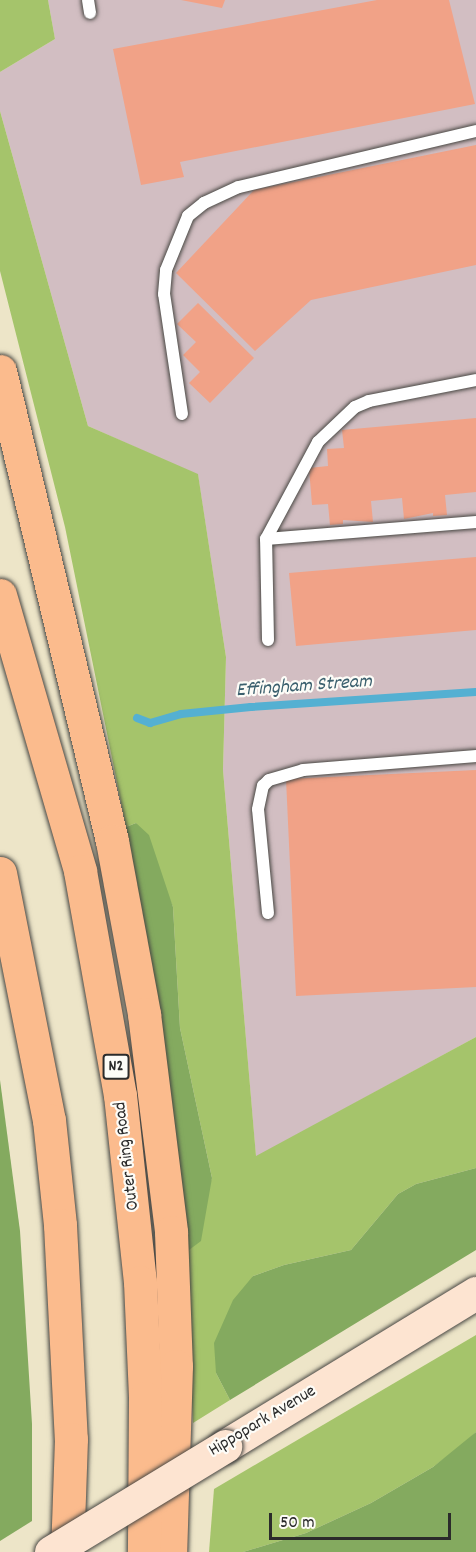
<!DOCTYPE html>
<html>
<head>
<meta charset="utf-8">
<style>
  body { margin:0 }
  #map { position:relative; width:476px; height:1552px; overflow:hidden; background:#ede5c8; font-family:Dekko,sans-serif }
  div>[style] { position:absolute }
  .industrial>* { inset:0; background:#d2bec2 }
  .green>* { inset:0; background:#a5c46b }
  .forest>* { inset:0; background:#84aa5f }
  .stream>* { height:8px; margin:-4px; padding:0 4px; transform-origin:4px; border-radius:4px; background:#54b0d2 }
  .building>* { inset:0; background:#f1a287 }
  .roads { filter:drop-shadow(0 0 2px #484743) drop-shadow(0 0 2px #484743) }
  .lane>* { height:12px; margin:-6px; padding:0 6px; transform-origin:6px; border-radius:6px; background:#fff }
  .secondary>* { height:33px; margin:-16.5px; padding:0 16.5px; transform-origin:16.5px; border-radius:16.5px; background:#fde4d1 }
  .highway>* { height:33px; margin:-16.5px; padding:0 16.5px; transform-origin:16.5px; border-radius:16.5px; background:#fbbb8d }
  .bridges { filter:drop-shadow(0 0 2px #484743) drop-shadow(0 0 2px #484743) }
  .secondary-bridge>* { height:33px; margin:-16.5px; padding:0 16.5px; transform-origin:16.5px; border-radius:16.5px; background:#fde4d1 }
  span { translate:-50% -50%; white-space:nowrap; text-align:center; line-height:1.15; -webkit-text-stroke:4.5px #fdfcf7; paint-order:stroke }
  .shield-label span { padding:2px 4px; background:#fdfcf7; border:2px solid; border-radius:4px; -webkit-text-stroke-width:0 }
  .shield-label { font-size:16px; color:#2b2b2b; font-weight:700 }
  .street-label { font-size:18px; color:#2b2b2b }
  .water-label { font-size:20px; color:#3b606e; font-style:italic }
  .scale { position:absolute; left:269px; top:1513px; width:182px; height:27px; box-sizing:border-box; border:3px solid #2b2b2b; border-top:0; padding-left:8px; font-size:18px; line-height:21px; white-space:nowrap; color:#2b2b2b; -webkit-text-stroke:4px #fdfcf7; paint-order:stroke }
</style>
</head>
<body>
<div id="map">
  <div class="industrial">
    <i style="clip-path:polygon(48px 0,476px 0,476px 1037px,256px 1157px,223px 770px,226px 657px,198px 475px,88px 426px,0 111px,0 72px,55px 39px)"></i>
  </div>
  <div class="green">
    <i style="clip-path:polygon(0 0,48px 0,55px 39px,0 72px)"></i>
    <i style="clip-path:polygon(0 111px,88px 426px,198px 474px,226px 657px,223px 770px,256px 1156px,476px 1037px,476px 1168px,416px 1184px,398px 1194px,351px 1250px,284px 1265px,253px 1276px,216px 1373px,230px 1400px,193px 1423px,185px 1253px,212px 1178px,180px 1028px,173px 907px,136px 823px,126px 827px,65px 527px,0 271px)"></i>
    <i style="clip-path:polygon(476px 1335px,476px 1432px,465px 1443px,433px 1467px,371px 1503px,306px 1533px,243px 1552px,209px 1552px,214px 1489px)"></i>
  </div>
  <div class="forest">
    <i style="clip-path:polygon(136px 823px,149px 835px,173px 907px,180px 1028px,212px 1178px,201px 1241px,185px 1253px,143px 929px,126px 827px)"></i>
    <i style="clip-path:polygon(0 1080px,20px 1231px,32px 1424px,32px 1521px,0 1541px)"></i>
    <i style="clip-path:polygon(476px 1168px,476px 1250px,230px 1400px,216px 1373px,214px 1343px,233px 1300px,253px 1276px,284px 1265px,351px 1250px,398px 1194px,416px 1184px)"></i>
    <i style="clip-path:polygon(476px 1432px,476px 1552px,243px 1552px,306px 1533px,371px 1503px,433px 1467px)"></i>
  </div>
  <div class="stream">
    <i style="left:137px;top:718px;width:14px;rotate:21deg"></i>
    <i style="left:150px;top:723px;width:32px;rotate:-16deg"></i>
    <i style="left:181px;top:714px;width:70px;rotate:-5.7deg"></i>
    <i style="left:251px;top:707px;width:225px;rotate:-3.8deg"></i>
  </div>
  <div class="building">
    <i style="clip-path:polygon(181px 0,225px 0,222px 8px)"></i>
    <i style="clip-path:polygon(377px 0,449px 0,475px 104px,180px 162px,184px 177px,141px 185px,113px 49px)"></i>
    <i style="clip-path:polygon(476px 145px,476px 265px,311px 300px,255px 351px,176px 273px,254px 190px)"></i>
    <i style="clip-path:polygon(198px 303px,254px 358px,210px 403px,189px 383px,200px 372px,183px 355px,196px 342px,177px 324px)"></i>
    <i style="clip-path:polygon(476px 418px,476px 492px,445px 495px,447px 515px,433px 516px,433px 513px,404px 519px,402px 498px,371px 501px,373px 522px,343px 520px,343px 524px,330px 525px,328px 504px,312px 505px,309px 468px,328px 466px,327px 449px,344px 448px,342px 430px)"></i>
    <i style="clip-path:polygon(476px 557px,476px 630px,296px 646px,289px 573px)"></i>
    <i style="clip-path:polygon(476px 770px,476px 987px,296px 996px,286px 779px)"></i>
  </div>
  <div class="roads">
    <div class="lane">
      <i style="left:88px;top:0;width:13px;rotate:81deg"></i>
      <i style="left:182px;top:414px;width:121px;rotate:-98.5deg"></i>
      <i style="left:164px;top:294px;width:24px;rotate:-85deg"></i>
      <i style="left:166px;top:270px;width:58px;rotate:-67.8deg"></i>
      <i style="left:188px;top:216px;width:21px;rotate:-39deg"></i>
      <i style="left:204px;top:203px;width:38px;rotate:-25deg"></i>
      <i style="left:239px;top:187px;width:244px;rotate:-13.3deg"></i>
      <i style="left:266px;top:539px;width:211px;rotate:-4.6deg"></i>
      <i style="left:268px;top:640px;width:101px;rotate:-91.1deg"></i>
      <i style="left:266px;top:539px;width:110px;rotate:-61.8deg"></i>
      <i style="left:318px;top:442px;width:51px;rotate:-43.4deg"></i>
      <i style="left:355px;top:407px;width:15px;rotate:-23deg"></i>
      <i style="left:369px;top:401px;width:109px;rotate:-11.1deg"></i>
      <i style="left:268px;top:913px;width:104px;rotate:-95.5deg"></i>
      <i style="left:258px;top:809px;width:24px;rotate:-78deg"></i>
      <i style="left:263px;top:786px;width:8px;rotate:-45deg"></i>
      <i style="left:269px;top:780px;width:35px;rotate:-16deg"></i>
      <i style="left:303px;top:770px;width:174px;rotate:-4.6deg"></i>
    </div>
    <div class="secondary">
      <i style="left:225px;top:1446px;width:294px;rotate:-31.4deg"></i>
    </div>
    <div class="highway">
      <i style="left:0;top:371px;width:483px;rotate:76.6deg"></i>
      <i style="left:112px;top:841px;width:176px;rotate:79.5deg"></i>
      <i style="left:144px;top:1014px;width:220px;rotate:82.9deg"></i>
      <i style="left:171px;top:1232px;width:134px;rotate:87.9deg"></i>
      <i style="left:176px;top:1366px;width:186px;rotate:91.8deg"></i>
      <i style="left:0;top:595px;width:287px;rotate:73.8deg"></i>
      <i style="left:80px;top:871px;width:228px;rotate:79.9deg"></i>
      <i style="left:120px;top:1095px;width:188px;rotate:83.9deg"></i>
      <i style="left:140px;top:1282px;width:116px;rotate:87.5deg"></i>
      <i style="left:145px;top:1398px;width:154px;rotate:90.4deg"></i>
      <i style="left:0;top:873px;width:252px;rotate:78.8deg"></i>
      <i style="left:49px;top:1120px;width:106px;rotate:84deg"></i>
      <i style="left:60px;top:1225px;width:214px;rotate:87.1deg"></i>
      <i style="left:71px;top:1439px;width:113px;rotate:92deg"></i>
    </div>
  </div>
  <div class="bridges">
    <div class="secondary-bridge">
      <i style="left:51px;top:1552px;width:204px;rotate:-31.3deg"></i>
    </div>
  </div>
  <div class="shield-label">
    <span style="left:116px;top:1067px">N2</span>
  </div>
  <div class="street-label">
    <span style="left:128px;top:1156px;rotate:-97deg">Outer Ring Road</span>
    <span style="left:263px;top:1422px;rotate:-31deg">Hippopark Avenue</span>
  </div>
  <div class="water-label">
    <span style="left:304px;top:687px;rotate:-4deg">Effingham Stream</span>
  </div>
  <div class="scale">50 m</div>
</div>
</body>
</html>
